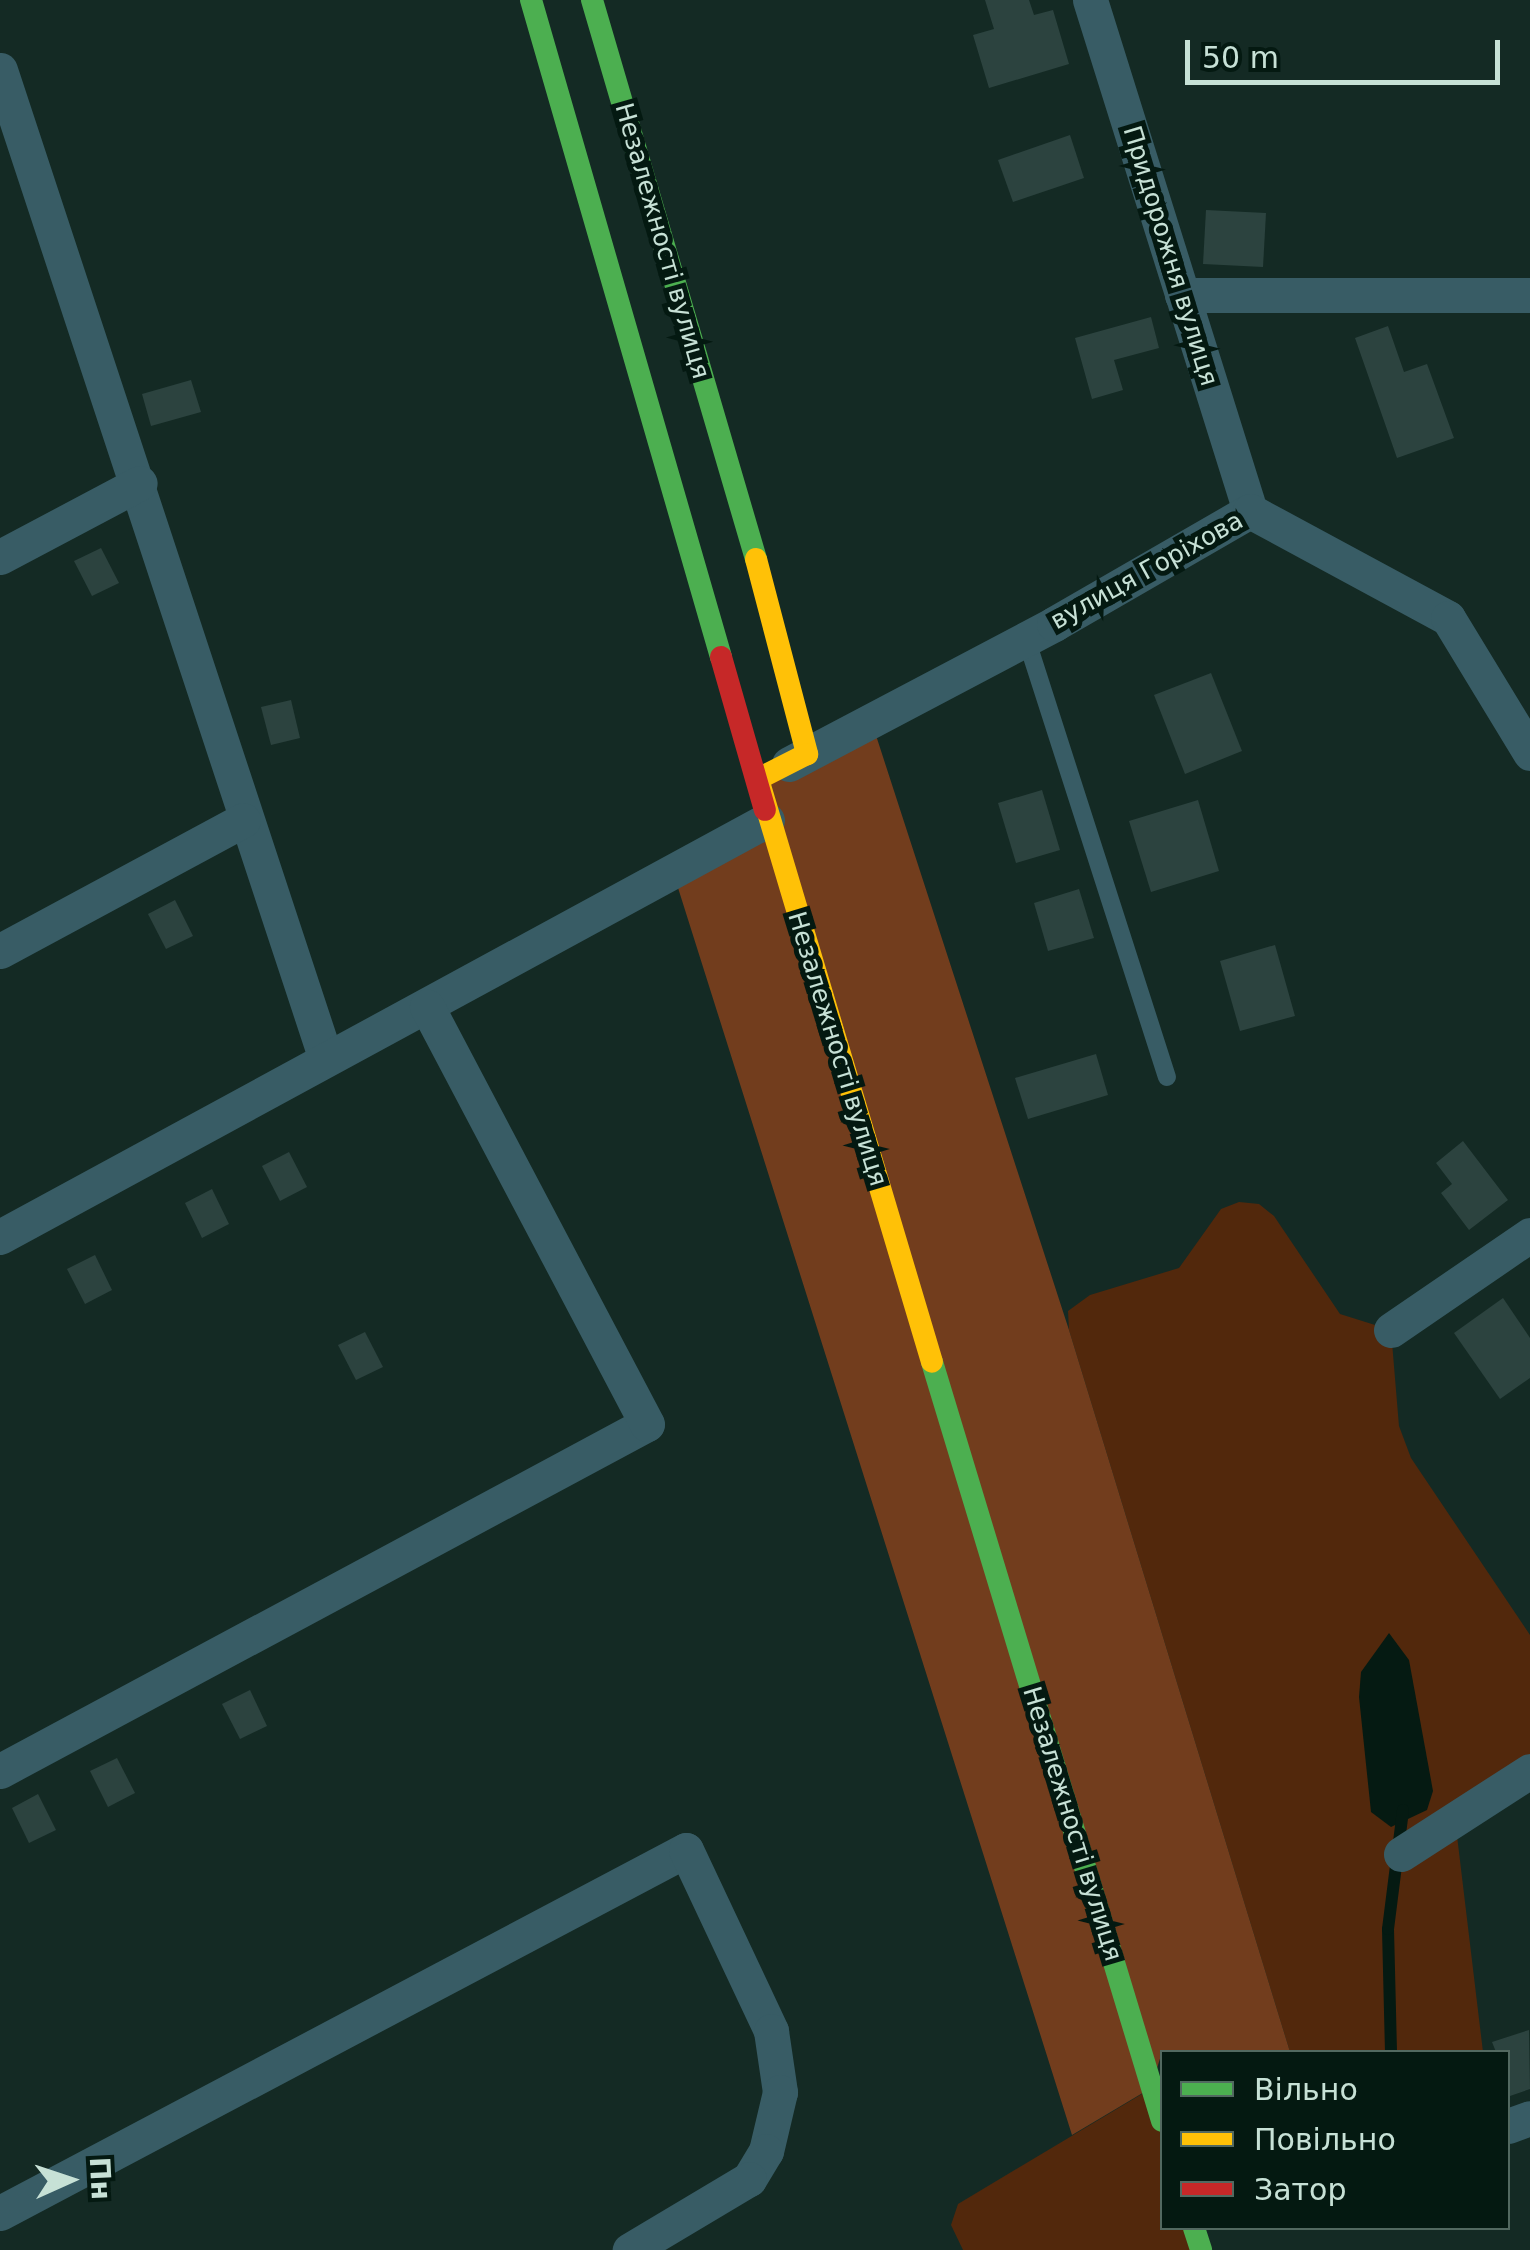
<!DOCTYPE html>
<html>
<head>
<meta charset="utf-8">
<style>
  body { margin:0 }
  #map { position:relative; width:1530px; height:2250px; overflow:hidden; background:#142a24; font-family:"DejaVu Sans",sans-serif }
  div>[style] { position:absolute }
  .green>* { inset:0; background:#52280c }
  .forest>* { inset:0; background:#723d1d }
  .water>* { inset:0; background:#051a12 }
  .stream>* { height:12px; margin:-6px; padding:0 6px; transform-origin:6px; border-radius:6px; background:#051a12 }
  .building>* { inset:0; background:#2c433f }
  .lane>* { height:18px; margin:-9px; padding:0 9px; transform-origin:9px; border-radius:9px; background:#385c65 }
  .street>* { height:35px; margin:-17.5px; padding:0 17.5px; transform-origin:17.5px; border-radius:17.5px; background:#385c65 }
  .fast>* { height:22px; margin:-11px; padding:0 11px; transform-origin:11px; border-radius:11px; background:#4caf50 }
  .slow>* { height:22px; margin:-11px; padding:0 11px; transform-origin:11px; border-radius:11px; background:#ffc107 }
  .jam>* { height:22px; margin:-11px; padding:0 11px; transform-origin:11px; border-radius:11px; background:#c62828 }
  span { translate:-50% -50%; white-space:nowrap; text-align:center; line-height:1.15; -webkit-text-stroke:10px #041911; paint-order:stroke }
  .street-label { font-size:25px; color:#c7e1d6 }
  .legend { position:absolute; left:1160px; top:2050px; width:350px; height:180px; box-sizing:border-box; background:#041911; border:2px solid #526960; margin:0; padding:12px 18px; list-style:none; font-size:30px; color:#c7e1d6 }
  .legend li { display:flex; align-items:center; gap:20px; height:50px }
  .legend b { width:50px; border:2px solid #526960 }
  .north { position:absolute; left:20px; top:2130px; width:100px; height:100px; -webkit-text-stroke:8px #041911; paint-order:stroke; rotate:87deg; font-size:28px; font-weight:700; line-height:40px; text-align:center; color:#c7e1d6 }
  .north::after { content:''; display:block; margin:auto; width:35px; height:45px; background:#c7e1d6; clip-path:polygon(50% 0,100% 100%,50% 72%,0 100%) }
  .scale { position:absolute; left:1185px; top:40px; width:315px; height:45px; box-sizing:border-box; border:5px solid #c7e1d6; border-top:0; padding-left:12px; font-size:30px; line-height:35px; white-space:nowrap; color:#c7e1d6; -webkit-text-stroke:8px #041911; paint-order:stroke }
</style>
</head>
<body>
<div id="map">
  <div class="green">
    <i style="clip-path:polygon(1239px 1202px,1259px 1204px,1274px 1216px,1340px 1314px,1391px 1330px,1399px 1426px,1411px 1458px,1530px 1635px,1530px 1771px,1455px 1819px,1483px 2052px,1290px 2052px,1069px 1330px,1068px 1311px,1090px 1295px,1179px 1268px,1221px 1209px)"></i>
    <i style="clip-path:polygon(1152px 2088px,1162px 2121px,1162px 2228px,1194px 2228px,1201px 2250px,963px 2250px,951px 2225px,958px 2204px)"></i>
  </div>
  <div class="forest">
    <i style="clip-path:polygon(871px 720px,1069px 1330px,1290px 2052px,1162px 2052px,1151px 2088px,1072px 2135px,673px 872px,767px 820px,758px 779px)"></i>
  </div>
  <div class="water">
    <i style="clip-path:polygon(1389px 1633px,1409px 1660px,1433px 1791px,1427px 1810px,1391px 1827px,1371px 1812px,1359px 1697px,1361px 1672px)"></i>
  </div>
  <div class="stream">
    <i style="left:1391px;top:2052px;width:123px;rotate:-91.4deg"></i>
    <i style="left:1388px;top:1929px;width:120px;rotate:-82.8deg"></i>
  </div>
  <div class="building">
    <i style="clip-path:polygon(985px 0,1029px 0,1034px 15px,1053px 10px,1069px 64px,989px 88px,973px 35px,994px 29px)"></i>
    <i style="clip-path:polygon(1070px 135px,1084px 178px,1013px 202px,998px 160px)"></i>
    <i style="clip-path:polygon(1206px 210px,1266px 213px,1263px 267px,1203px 264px)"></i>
    <i style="clip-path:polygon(1151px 317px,1159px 348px,1114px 360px,1123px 390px,1092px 399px,1075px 338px)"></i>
    <i style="clip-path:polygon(1388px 326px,1404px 372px,1427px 364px,1454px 438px,1397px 458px,1355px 338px)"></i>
    <i style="clip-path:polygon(191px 380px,201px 412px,151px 426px,142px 394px)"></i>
    <i style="clip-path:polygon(101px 548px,119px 583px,92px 596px,74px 561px)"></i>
    <i style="clip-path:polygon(1211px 673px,1242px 751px,1185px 774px,1154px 695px)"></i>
    <i style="clip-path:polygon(291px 700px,300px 738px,271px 745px,261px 707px)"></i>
    <i style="clip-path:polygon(1042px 790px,1060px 850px,1016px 863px,998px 803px)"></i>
    <i style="clip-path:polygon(1198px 800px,1219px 871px,1151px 892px,1129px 821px)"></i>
    <i style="clip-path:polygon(1079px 889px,1094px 938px,1048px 951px,1034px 903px)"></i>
    <i style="clip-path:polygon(175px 900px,193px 936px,166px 949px,148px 914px)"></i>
    <i style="clip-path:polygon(1275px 945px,1295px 1016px,1240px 1031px,1220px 961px)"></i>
    <i style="clip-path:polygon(1096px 1054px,1108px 1095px,1028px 1119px,1015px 1078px)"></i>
    <i style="clip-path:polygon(1463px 1141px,1508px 1200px,1469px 1230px,1441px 1193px,1452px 1184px,1436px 1163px)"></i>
    <i style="clip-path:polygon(289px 1152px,307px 1187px,280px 1201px,262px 1166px)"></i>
    <i style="clip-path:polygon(212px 1189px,229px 1224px,202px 1238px,185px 1203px)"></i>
    <i style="clip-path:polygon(95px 1255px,112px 1290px,85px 1304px,67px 1269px)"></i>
    <i style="clip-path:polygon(1503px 1298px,1530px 1338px,1530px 1378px,1500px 1399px,1454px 1333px)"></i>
    <i style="clip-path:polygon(365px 1332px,383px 1367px,356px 1380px,338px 1345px)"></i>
    <i style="clip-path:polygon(250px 1690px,267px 1726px,240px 1739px,222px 1704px)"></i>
    <i style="clip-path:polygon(117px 1758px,135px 1793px,108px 1807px,90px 1771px)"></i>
    <i style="clip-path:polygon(38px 1794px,56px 1830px,29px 1843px,12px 1808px)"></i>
    <i style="clip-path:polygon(1529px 2030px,1530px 2089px,1510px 2096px,1508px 2052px,1496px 2052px,1492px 2042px)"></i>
  </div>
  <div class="lane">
    <i style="left:1026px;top:638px;width:461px;rotate:72.2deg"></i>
  </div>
  <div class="street">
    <i style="left:1090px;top:0;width:535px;rotate:72.61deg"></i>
    <i style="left:0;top:70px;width:1041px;rotate:71.76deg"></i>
    <i style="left:1182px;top:295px;width:348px"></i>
    <i style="left:0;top:557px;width:158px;rotate:-27.9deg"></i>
    <i style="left:789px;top:764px;width:300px;rotate:-27.8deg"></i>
    <i style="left:1054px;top:624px;width:226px;rotate:-30deg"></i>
    <i style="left:1250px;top:511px;width:225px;rotate:28.4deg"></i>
    <i style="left:1448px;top:618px;width:158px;rotate:58.7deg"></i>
    <i style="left:0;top:951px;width:276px;rotate:-28.3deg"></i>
    <i style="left:0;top:1237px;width:873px;rotate:-28.53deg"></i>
    <i style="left:1391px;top:1330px;width:168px;rotate:-34.4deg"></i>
    <i style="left:0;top:1771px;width:734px;rotate:-28.21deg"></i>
    <i style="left:647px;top:1424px;width:472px;rotate:-117.8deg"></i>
    <i style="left:1401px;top:1854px;width:153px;rotate:-32.8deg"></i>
    <i style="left:1508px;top:2126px;width:23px;rotate:-20deg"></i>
    <i style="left:0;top:2213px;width:776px;rotate:-27.89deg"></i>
    <i style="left:686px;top:1850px;width:200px;rotate:64.8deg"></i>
    <i style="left:771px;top:2031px;width:62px;rotate:81.6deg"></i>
    <i style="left:780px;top:2092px;width:61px;rotate:103.3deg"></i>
    <i style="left:766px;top:2151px;width:33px;rotate:121deg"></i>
    <i style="left:749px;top:2179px;width:139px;rotate:149.2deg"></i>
  </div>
  <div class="fast">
    <i style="left:531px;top:0;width:684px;rotate:73.87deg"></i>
    <i style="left:592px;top:0;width:583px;rotate:73.65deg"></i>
    <i style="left:932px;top:1362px;width:793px;rotate:73.14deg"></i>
    <i style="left:1194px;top:2228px;width:23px;rotate:72deg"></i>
  </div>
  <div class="slow">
    <i style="left:756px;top:559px;width:202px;rotate:75.3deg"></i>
    <i style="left:807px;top:754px;width:55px;rotate:153deg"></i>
    <i style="left:758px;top:779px;width:608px;rotate:73.38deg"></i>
  </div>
  <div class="jam">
    <i style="left:721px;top:657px;width:159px;rotate:74deg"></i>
  </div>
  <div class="street-label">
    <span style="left:662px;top:241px;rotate:74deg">Незалежності вулиця</span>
    <span style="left:1170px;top:256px;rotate:73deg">Придорожня вулиця</span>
    <span style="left:1147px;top:571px;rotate:-29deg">вулиця Горіхова</span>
    <span style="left:837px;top:1049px;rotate:73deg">Незалежності вулиця</span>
    <span style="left:1072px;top:1824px;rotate:73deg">Незалежності вулиця</span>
  </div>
  <ul class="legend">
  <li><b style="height:12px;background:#4caf50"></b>Вільно</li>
  <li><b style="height:12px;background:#ffc107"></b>Повільно</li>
  <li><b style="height:12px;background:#c62828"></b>Затор</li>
  </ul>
  <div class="north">Пн</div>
  <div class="scale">50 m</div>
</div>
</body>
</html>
